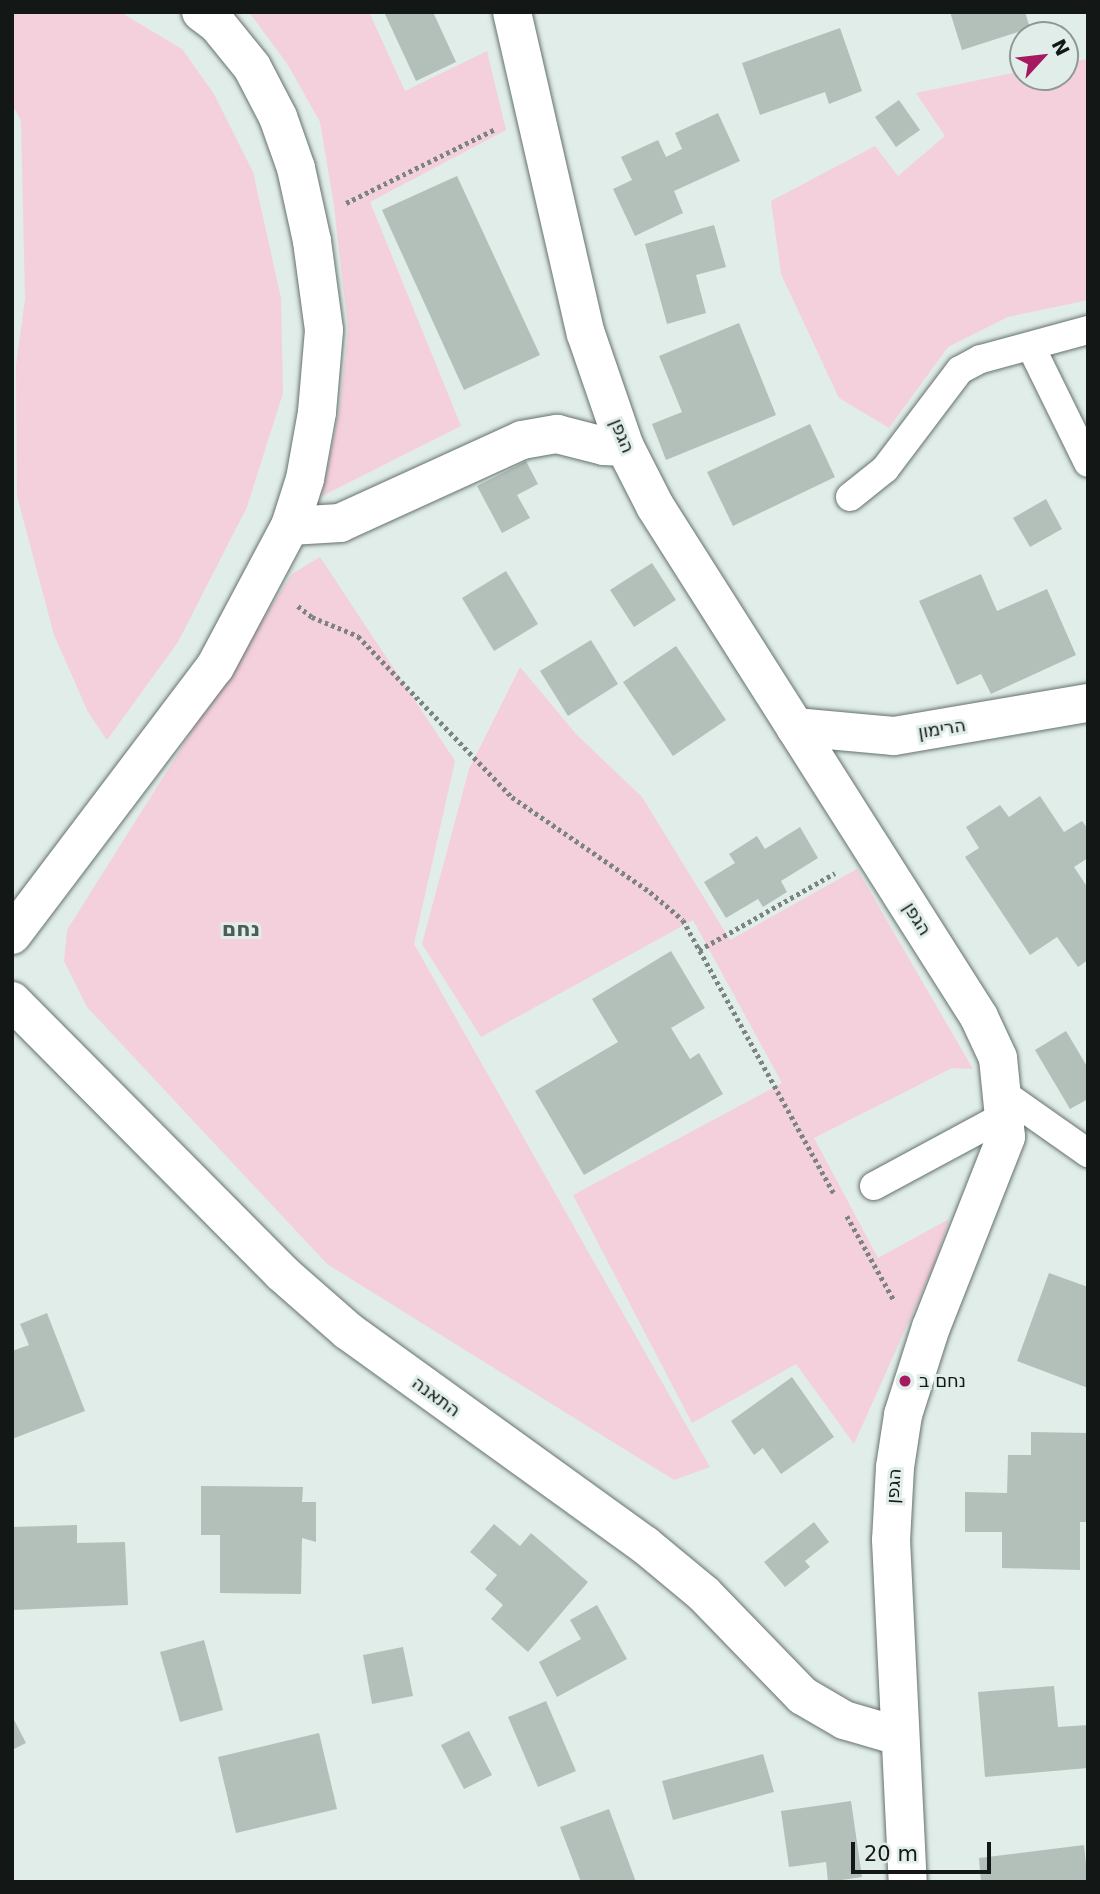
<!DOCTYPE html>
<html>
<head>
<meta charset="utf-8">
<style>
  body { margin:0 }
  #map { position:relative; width:1100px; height:1894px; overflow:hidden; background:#e0ede8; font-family:"DejaVu Sans",Heebo,sans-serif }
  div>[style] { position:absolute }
  .green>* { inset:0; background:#f4d0dc }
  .building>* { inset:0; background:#b3c0ba }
  .path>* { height:4.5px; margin-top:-2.25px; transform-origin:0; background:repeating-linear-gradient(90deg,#7b8481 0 3.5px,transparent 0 7px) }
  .roads { filter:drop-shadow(0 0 2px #66726d) drop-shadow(0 0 2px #66726d) }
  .service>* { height:28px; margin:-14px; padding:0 14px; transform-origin:14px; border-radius:14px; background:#fff }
  .minor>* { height:38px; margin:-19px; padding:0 19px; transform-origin:19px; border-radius:19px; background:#fff }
  .dots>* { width:19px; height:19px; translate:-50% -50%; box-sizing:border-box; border:4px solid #e0ede8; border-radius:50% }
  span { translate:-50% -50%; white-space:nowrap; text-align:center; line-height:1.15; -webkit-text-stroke:6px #e0ede8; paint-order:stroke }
  .street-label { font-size:18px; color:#131816 }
  .poi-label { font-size:18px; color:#131816 }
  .left { translate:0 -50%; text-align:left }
  .quarter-label { font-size:21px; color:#4f5b56; font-weight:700 }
  .frame { position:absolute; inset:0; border:14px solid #131816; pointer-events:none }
  .north { position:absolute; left:1009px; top:21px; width:70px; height:70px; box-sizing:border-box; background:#e0ede8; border:2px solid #8e9894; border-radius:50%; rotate:63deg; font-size:19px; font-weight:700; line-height:28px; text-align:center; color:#131816 }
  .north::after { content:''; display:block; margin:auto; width:24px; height:32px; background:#a41960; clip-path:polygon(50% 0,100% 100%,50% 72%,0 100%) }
  .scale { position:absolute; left:851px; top:1842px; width:140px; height:32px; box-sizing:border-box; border:4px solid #131816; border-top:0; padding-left:9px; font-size:21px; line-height:24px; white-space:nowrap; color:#131816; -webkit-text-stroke:5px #e0ede8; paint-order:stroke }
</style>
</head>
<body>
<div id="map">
  <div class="green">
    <i style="clip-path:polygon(12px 12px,120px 12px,182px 49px,214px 94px,253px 172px,281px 298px,283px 393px,247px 507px,178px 642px,107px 740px,88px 712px,54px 635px,17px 496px,16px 365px,25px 299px,21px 121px,12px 104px)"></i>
    <i style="clip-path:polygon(249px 12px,369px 12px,405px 91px,487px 51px,506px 130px,370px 202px,461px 426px,322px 496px,339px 412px,348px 329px,334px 206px,320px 122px,288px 65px)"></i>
    <i style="clip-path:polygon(1088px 59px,1088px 300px,1008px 317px,948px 347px,889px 428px,839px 398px,781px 274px,771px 201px,875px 146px,898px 176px,945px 136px,916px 93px,1023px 71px,1023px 77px,1065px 77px,1065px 63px)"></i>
    <i style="clip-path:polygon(320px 557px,455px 761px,414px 944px,710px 1467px,674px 1480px,327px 1264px,87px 1007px,64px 961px,67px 930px,226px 677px,292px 574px)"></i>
    <i style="clip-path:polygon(520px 667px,576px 734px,642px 797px,730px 940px,857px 869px,973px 1069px,952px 1068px,814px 1138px,878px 1258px,949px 1219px,934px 1265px,854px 1444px,796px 1364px,692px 1423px,573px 1195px,782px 1083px,693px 920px,481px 1037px,422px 944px,469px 769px)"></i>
  </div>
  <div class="building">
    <i style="clip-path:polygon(384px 12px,433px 12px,456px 62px,416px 81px)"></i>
    <i style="clip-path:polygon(950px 12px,1025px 12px,1030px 28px,962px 50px)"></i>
    <i style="clip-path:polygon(840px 28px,862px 91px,829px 104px,825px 92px,760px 115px,742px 63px)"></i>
    <i style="clip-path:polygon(899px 100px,920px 130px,896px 147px,875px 117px)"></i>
    <i style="clip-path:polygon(718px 113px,740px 161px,674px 191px,683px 213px,635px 236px,613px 189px,632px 180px,621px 157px,658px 140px,666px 157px,682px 149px,675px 133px)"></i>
    <i style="clip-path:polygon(457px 176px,540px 355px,464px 390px,382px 210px)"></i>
    <i style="clip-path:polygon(714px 225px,726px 267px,696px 275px,706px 313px,667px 324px,645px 244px)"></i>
    <i style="clip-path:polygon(739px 323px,776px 415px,666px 460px,652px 424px,682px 412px,659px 356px)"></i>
    <i style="clip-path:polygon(810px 424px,835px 477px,733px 526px,707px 472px)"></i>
    <i style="clip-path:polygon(526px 461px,538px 484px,517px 495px,530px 518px,502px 533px,477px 486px)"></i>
    <i style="clip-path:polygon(1046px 499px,1062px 529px,1030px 547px,1013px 518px)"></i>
    <i style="clip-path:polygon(652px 563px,676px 600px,634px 627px,610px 590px)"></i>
    <i style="clip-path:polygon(506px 571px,538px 624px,494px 651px,462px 598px)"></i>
    <i style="clip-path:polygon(981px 574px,997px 611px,1047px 589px,1076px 655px,991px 694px,981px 674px,957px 685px,919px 601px)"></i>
    <i style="clip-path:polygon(591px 640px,618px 684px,568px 716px,540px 671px)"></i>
    <i style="clip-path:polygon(676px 646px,726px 720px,673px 756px,623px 682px)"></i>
    <i style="clip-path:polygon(1040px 796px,1064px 832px,1082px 821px,1088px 829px,1088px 858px,1074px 867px,1088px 888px,1088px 960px,1078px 967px,1057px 937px,1030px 955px,965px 857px,979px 848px,966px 827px,1000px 805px,1009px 817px)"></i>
    <i style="clip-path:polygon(800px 827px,818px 858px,781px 881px,787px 892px,763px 907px,758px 899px,726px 918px,704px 882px,735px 863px,729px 854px,757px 836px,765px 849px)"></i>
    <i style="clip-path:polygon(671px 951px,705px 1008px,671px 1028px,690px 1059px,699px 1053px,723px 1094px,584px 1175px,535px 1091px,618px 1042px,592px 999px)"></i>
    <i style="clip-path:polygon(1066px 1031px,1088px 1068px,1088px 1099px,1070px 1109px,1035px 1050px)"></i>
    <i style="clip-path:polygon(1049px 1273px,1088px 1287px,1088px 1388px,1017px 1361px)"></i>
    <i style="clip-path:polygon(47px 1313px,85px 1411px,12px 1439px,12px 1351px,29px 1345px,20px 1324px)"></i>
    <i style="clip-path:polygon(792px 1377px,834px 1437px,781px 1474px,763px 1448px,754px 1455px,731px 1421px)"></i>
    <i style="clip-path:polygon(1031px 1432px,1088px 1433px,1088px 1522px,1080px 1522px,1080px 1570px,1002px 1568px,1002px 1532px,965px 1532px,965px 1492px,1007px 1493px,1008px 1455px,1031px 1455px)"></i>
    <i style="clip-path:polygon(201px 1486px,303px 1487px,302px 1502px,316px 1502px,316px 1542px,302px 1538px,301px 1594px,220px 1593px,220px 1535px,201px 1535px)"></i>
    <i style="clip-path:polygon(814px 1522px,829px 1542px,805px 1561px,810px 1567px,785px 1587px,764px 1562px)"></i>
    <i style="clip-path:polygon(494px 1524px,520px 1546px,531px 1533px,588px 1582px,528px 1652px,491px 1619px,503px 1605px,485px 1589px,497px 1575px,470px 1552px)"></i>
    <i style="clip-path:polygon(77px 1525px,77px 1543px,125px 1542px,128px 1605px,12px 1610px,12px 1527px)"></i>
    <i style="clip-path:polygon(597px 1605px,627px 1659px,557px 1697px,539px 1662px,581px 1639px,570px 1620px)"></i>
    <i style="clip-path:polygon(204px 1640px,223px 1710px,180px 1722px,160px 1652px)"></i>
    <i style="clip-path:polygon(403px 1647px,413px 1696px,372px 1704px,363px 1655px)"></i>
    <i style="clip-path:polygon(1054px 1686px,1058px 1727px,1088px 1725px,1088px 1768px,985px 1777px,978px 1692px)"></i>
    <i style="clip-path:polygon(546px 1701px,576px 1771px,538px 1787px,508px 1717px)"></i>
    <i style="clip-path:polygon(12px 1716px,26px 1743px,12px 1750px)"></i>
    <i style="clip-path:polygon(469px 1731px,492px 1775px,464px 1789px,441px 1745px)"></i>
    <i style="clip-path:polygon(319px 1733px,337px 1809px,236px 1833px,218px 1757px)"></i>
    <i style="clip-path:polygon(763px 1754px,774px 1792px,673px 1820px,662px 1781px)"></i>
    <i style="clip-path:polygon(851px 1801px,862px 1877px,828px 1882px,826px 1862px,789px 1867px,781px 1811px)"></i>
    <i style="clip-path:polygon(609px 1809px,636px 1882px,581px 1882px,560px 1827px)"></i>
    <i style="clip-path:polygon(1084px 1845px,1088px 1882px,981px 1882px,979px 1858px)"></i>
  </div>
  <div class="path">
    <i style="left:346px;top:203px;width:166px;rotate:-26.4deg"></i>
    <i style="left:298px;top:606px;width:18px;rotate:38deg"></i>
    <i style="left:312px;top:617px;width:50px;rotate:22.4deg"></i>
    <i style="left:358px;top:636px;width:223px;rotate:46.3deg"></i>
    <i style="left:512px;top:797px;width:168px;rotate:34.5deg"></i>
    <i style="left:650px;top:892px;width:43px;rotate:40.3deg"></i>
    <i style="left:683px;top:920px;width:312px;rotate:61.1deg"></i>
    <i style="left:699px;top:950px;width:156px;rotate:-29.5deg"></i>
    <i style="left:847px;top:1216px;width:96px;rotate:60.8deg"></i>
  </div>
  <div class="roads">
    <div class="service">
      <i style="left:1031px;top:347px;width:129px;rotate:63.8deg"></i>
      <i style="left:850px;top:497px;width:45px;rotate:-38.7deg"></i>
      <i style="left:885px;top:469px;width:124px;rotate:-52.9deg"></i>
      <i style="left:960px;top:370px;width:24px;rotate:-28deg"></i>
      <i style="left:981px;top:359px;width:111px;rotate:-15.2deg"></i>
      <i style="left:1004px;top:1094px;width:103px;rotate:35.1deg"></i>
      <i style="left:874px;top:1186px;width:150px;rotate:-28.3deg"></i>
    </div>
    <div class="minor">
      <i style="left:512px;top:12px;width:330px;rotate:77.1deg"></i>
      <i style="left:586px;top:334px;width:120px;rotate:71deg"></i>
      <i style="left:625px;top:447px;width:66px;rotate:63deg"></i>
      <i style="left:655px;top:506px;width:605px;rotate:57.62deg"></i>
      <i style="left:979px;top:1017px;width:45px;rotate:65.1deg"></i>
      <i style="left:998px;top:1058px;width:79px;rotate:84.2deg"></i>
      <i style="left:1006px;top:1137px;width:204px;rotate:111.5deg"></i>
      <i style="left:931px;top:1327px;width:92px;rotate:107.7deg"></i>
      <i style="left:903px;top:1415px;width:53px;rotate:98.7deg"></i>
      <i style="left:895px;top:1467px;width:73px;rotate:93.1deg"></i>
      <i style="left:891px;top:1540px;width:342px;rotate:87.2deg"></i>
      <i style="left:290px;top:526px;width:50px;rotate:-3.4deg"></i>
      <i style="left:340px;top:523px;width:200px;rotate:-24.5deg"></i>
      <i style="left:522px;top:440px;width:36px;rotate:-10deg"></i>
      <i style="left:557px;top:434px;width:49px;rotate:14.3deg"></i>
      <i style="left:604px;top:446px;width:21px;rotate:3deg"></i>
      <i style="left:795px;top:727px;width:99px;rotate:5.2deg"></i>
      <i style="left:894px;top:736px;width:197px;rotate:-9.7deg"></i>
      <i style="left:12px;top:935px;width:336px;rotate:-52.9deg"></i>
      <i style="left:215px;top:667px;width:160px;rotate:-62deg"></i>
      <i style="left:290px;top:526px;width:49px;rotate:-72.3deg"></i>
      <i style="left:305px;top:479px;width:68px;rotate:-79.8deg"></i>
      <i style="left:317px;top:412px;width:82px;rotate:-85.1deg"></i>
      <i style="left:324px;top:330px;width:90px;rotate:-97.7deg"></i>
      <i style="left:312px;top:241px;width:75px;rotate:-102.4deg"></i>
      <i style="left:296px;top:168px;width:54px;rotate:-109.4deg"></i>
      <i style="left:278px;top:117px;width:56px;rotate:-117.5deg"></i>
      <i style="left:252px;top:67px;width:55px;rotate:-129.1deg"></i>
      <i style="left:217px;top:24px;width:20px;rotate:-143deg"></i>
      <i style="left:12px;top:1001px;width:383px;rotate:45.2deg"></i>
      <i style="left:282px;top:1273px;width:88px;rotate:41.3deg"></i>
      <i style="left:348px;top:1331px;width:366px;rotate:35.8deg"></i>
      <i style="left:645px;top:1545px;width:77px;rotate:39.7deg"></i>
      <i style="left:704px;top:1594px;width:142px;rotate:45.9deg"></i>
      <i style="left:803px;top:1696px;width:48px;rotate:30.3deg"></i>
      <i style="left:844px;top:1720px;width:57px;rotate:16.2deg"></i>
    </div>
  </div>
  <div class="dots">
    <i style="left:905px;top:1381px;background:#a41960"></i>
  </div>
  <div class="street-label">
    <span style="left:622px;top:436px;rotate:68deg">הגפן</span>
    <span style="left:942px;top:729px;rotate:-9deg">הרימון</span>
    <span style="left:917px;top:919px;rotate:58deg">הגפן</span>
    <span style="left:436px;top:1397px;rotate:36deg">התאנה</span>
    <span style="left:894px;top:1486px;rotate:-86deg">הגפן</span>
  </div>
  <div class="poi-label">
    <span class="left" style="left:919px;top:1381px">נחם ב</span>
  </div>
  <div class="quarter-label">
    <span style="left:241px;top:929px">נחם</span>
  </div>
  <div class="frame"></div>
  <div class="north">N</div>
  <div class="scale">20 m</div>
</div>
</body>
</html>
